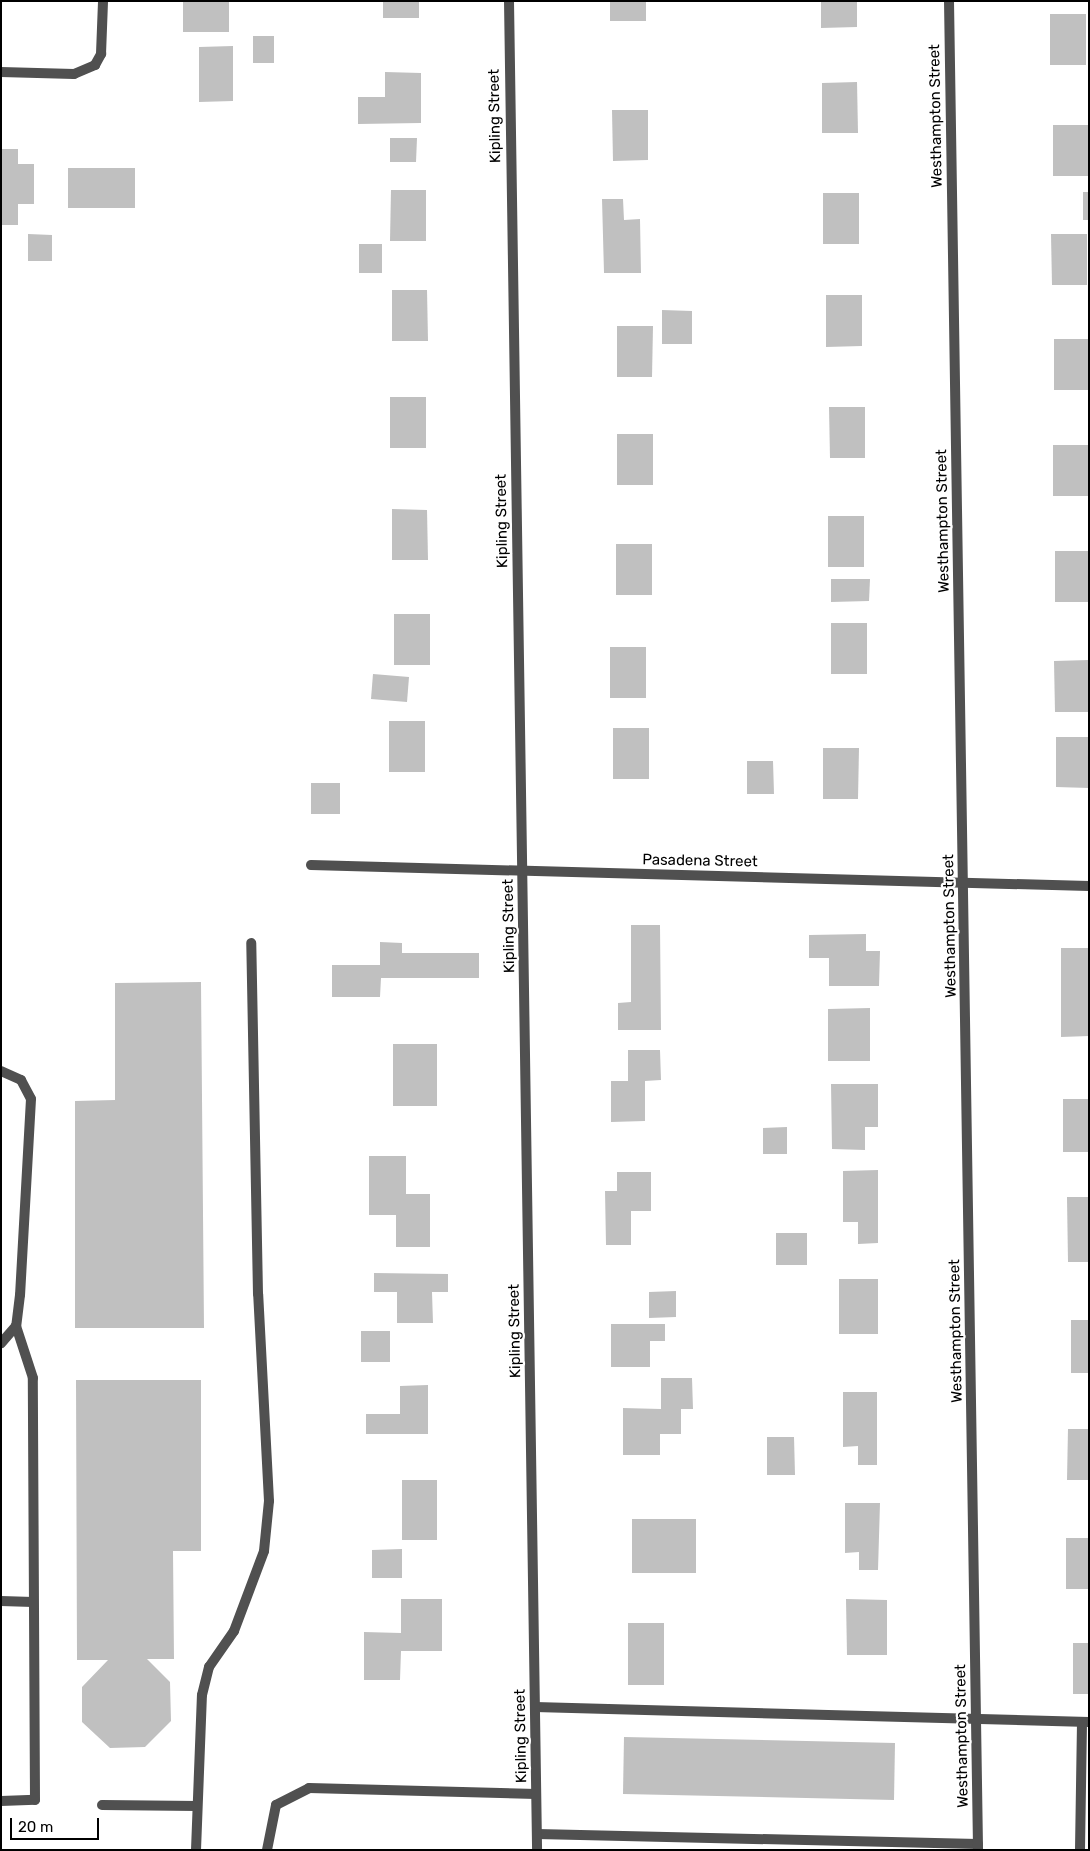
<!DOCTYPE html>
<html>
<head>
<meta charset="utf-8">
<style>
  body { margin:0 }
  #map { position:relative; width:1090px; height:1851px; overflow:hidden; background:#fff; font-family:Rubik,sans-serif }
  div>[style] { position:absolute }
  .building>* { inset:0; background:#c0c0c0 }
  .service>* { height:10px; margin:-5px; padding:0 5px; transform-origin:5px; border-radius:5px; background:#505050 }
  .minor>* { height:10px; margin:-5px; padding:0 5px; transform-origin:5px; border-radius:5px; background:#505050 }
  span { translate:-50% -50%; white-space:nowrap; text-align:center; line-height:1.15; -webkit-text-stroke:4.5px #fff; paint-order:stroke }
  .street-label { font-size:15px; color:#000 }
  .frame { position:absolute; inset:0; border:2px solid #000; pointer-events:none }
  .scale { position:absolute; left:10px; top:1818px; width:89px; height:22px; box-sizing:border-box; border:2px solid #000; border-top:0; padding-left:6px; font-size:15px; line-height:18px; white-space:nowrap; color:#000; -webkit-text-stroke:4px #fff; paint-order:stroke }
</style>
</head>
<body>
<div id="map">
  <div class="building">
    <i style="clip-path:polygon(183px 1px,229px 1px,229px 32px,183px 32px)"></i>
    <i style="clip-path:polygon(383px 1px,419px 1px,419px 18px,383px 18px)"></i>
    <i style="clip-path:polygon(610px 1px,646px 1px,646px 21px,610px 21px)"></i>
    <i style="clip-path:polygon(821px 1px,857px 1px,857px 27px,821px 28px)"></i>
    <i style="clip-path:polygon(1050px 14px,1086px 14px,1086px 65px,1050px 65px)"></i>
    <i style="clip-path:polygon(253px 36px,274px 36px,274px 63px,253px 63px)"></i>
    <i style="clip-path:polygon(233px 46px,233px 101px,199px 102px,199px 47px)"></i>
    <i style="clip-path:polygon(385px 72px,421px 73px,421px 123px,358px 124px,358px 97px,385px 97px)"></i>
    <i style="clip-path:polygon(857px 82px,858px 133px,822px 133px,822px 83px)"></i>
    <i style="clip-path:polygon(612px 110px,648px 110px,648px 160px,613px 161px)"></i>
    <i style="clip-path:polygon(1053px 125px,1089px 125px,1089px 176px,1053px 176px)"></i>
    <i style="clip-path:polygon(390px 138px,417px 138px,416px 162px,390px 162px)"></i>
    <i style="clip-path:polygon(1px 149px,18px 149px,18px 164px,34px 164px,34px 204px,18px 204px,18px 225px,2px 225px)"></i>
    <i style="clip-path:polygon(68px 168px,135px 168px,135px 208px,68px 208px)"></i>
    <i style="clip-path:polygon(391px 190px,426px 190px,426px 241px,390px 241px)"></i>
    <i style="clip-path:polygon(1083px 192px,1089px 192px,1089px 220px,1083px 220px)"></i>
    <i style="clip-path:polygon(823px 193px,859px 193px,859px 244px,823px 244px)"></i>
    <i style="clip-path:polygon(602px 199px,623px 199px,624px 220px,640px 219px,641px 273px,604px 273px)"></i>
    <i style="clip-path:polygon(28px 234px,52px 235px,52px 261px,28px 261px)"></i>
    <i style="clip-path:polygon(1051px 234px,1087px 234px,1087px 285px,1052px 285px)"></i>
    <i style="clip-path:polygon(359px 244px,382px 244px,382px 273px,359px 273px)"></i>
    <i style="clip-path:polygon(392px 290px,427px 290px,428px 341px,392px 341px)"></i>
    <i style="clip-path:polygon(826px 295px,862px 295px,862px 346px,826px 347px)"></i>
    <i style="clip-path:polygon(662px 310px,692px 311px,692px 344px,662px 344px)"></i>
    <i style="clip-path:polygon(617px 326px,653px 326px,652px 377px,617px 377px)"></i>
    <i style="clip-path:polygon(1054px 339px,1089px 339px,1089px 390px,1054px 390px)"></i>
    <i style="clip-path:polygon(390px 397px,426px 397px,426px 448px,390px 448px)"></i>
    <i style="clip-path:polygon(829px 407px,865px 407px,865px 458px,830px 458px)"></i>
    <i style="clip-path:polygon(617px 434px,653px 434px,653px 485px,617px 485px)"></i>
    <i style="clip-path:polygon(1053px 445px,1089px 445px,1089px 496px,1053px 496px)"></i>
    <i style="clip-path:polygon(392px 509px,427px 510px,428px 560px,392px 560px)"></i>
    <i style="clip-path:polygon(828px 516px,864px 516px,864px 567px,828px 567px)"></i>
    <i style="clip-path:polygon(616px 544px,652px 544px,652px 595px,616px 595px)"></i>
    <i style="clip-path:polygon(1055px 551px,1089px 551px,1089px 602px,1055px 602px)"></i>
    <i style="clip-path:polygon(831px 579px,870px 579px,869px 601px,831px 602px)"></i>
    <i style="clip-path:polygon(394px 614px,430px 614px,430px 665px,394px 665px)"></i>
    <i style="clip-path:polygon(831px 623px,867px 623px,867px 674px,831px 674px)"></i>
    <i style="clip-path:polygon(610px 647px,646px 647px,646px 698px,610px 698px)"></i>
    <i style="clip-path:polygon(1089px 660px,1089px 712px,1055px 712px,1054px 661px)"></i>
    <i style="clip-path:polygon(373px 674px,409px 677px,407px 702px,371px 699px)"></i>
    <i style="clip-path:polygon(389px 721px,425px 721px,425px 772px,389px 772px)"></i>
    <i style="clip-path:polygon(613px 728px,649px 728px,649px 779px,613px 779px)"></i>
    <i style="clip-path:polygon(1056px 737px,1089px 737px,1089px 788px,1056px 787px)"></i>
    <i style="clip-path:polygon(823px 748px,859px 748px,858px 799px,823px 799px)"></i>
    <i style="clip-path:polygon(747px 761px,773px 761px,774px 794px,747px 794px)"></i>
    <i style="clip-path:polygon(311px 783px,340px 783px,340px 814px,311px 814px)"></i>
    <i style="clip-path:polygon(631px 925px,660px 925px,661px 1030px,618px 1030px,618px 1003px,631px 1002px)"></i>
    <i style="clip-path:polygon(866px 934px,866px 951px,880px 951px,879px 986px,829px 986px,829px 958px,809px 958px,809px 935px)"></i>
    <i style="clip-path:polygon(380px 942px,402px 943px,402px 953px,479px 953px,479px 978px,381px 978px,380px 997px,332px 997px,332px 965px,380px 965px)"></i>
    <i style="clip-path:polygon(1061px 948px,1089px 948px,1089px 1036px,1061px 1037px)"></i>
    <i style="clip-path:polygon(201px 982px,204px 1328px,75px 1328px,75px 1101px,115px 1100px,115px 983px)"></i>
    <i style="clip-path:polygon(870px 1008px,870px 1061px,828px 1061px,828px 1009px)"></i>
    <i style="clip-path:polygon(393px 1044px,437px 1044px,437px 1106px,393px 1106px)"></i>
    <i style="clip-path:polygon(628px 1050px,660px 1050px,661px 1080px,645px 1081px,645px 1121px,611px 1122px,611px 1081px,628px 1081px)"></i>
    <i style="clip-path:polygon(831px 1084px,878px 1084px,878px 1127px,865px 1127px,865px 1150px,832px 1149px)"></i>
    <i style="clip-path:polygon(1063px 1099px,1089px 1099px,1089px 1152px,1063px 1152px)"></i>
    <i style="clip-path:polygon(787px 1127px,787px 1154px,763px 1154px,763px 1128px)"></i>
    <i style="clip-path:polygon(369px 1156px,406px 1156px,406px 1194px,430px 1194px,430px 1247px,396px 1247px,396px 1215px,369px 1215px)"></i>
    <i style="clip-path:polygon(878px 1170px,878px 1243px,858px 1244px,858px 1222px,843px 1222px,843px 1171px)"></i>
    <i style="clip-path:polygon(617px 1172px,651px 1172px,651px 1211px,631px 1211px,631px 1245px,606px 1245px,605px 1191px,617px 1191px)"></i>
    <i style="clip-path:polygon(1067px 1197px,1089px 1197px,1089px 1262px,1068px 1262px)"></i>
    <i style="clip-path:polygon(776px 1233px,807px 1233px,807px 1265px,776px 1265px)"></i>
    <i style="clip-path:polygon(374px 1273px,448px 1274px,448px 1292px,432px 1292px,433px 1323px,397px 1323px,397px 1292px,374px 1292px)"></i>
    <i style="clip-path:polygon(839px 1279px,878px 1279px,878px 1334px,839px 1334px)"></i>
    <i style="clip-path:polygon(676px 1291px,676px 1317px,649px 1318px,649px 1292px)"></i>
    <i style="clip-path:polygon(1071px 1320px,1089px 1320px,1089px 1373px,1071px 1373px)"></i>
    <i style="clip-path:polygon(611px 1324px,665px 1324px,665px 1341px,650px 1341px,650px 1367px,611px 1367px)"></i>
    <i style="clip-path:polygon(361px 1331px,390px 1331px,390px 1362px,361px 1362px)"></i>
    <i style="clip-path:polygon(661px 1378px,692px 1378px,693px 1409px,681px 1409px,681px 1434px,660px 1434px,660px 1455px,623px 1455px,623px 1408px,661px 1409px)"></i>
    <i style="clip-path:polygon(76px 1380px,201px 1380px,201px 1551px,173px 1551px,174px 1659px,147px 1659px,170px 1682px,171px 1721px,145px 1747px,110px 1748px,82px 1722px,82px 1687px,108px 1660px,77px 1660px)"></i>
    <i style="clip-path:polygon(428px 1385px,428px 1434px,366px 1434px,366px 1414px,400px 1414px,400px 1386px)"></i>
    <i style="clip-path:polygon(843px 1392px,877px 1392px,877px 1465px,858px 1465px,858px 1446px,843px 1447px)"></i>
    <i style="clip-path:polygon(1068px 1429px,1089px 1429px,1089px 1480px,1067px 1480px)"></i>
    <i style="clip-path:polygon(767px 1437px,794px 1437px,795px 1475px,767px 1475px)"></i>
    <i style="clip-path:polygon(402px 1480px,437px 1480px,437px 1540px,402px 1540px)"></i>
    <i style="clip-path:polygon(845px 1503px,880px 1503px,878px 1570px,859px 1570px,859px 1552px,845px 1553px)"></i>
    <i style="clip-path:polygon(632px 1519px,696px 1519px,696px 1573px,632px 1573px)"></i>
    <i style="clip-path:polygon(1066px 1538px,1089px 1538px,1089px 1589px,1066px 1589px)"></i>
    <i style="clip-path:polygon(402px 1549px,402px 1578px,372px 1578px,372px 1550px)"></i>
    <i style="clip-path:polygon(401px 1599px,442px 1599px,442px 1651px,401px 1651px,400px 1680px,364px 1680px,364px 1632px,401px 1633px)"></i>
    <i style="clip-path:polygon(846px 1599px,887px 1600px,887px 1655px,847px 1655px)"></i>
    <i style="clip-path:polygon(628px 1623px,664px 1623px,664px 1685px,628px 1685px)"></i>
    <i style="clip-path:polygon(1073px 1643px,1089px 1643px,1089px 1694px,1073px 1694px)"></i>
    <i style="clip-path:polygon(624px 1737px,895px 1743px,894px 1800px,623px 1794px)"></i>
  </div>
  <div class="service">
    <i style="left:1px;top:1071px;width:22px;rotate:24deg"></i>
    <i style="left:21px;top:1080px;width:21px;rotate:62deg"></i>
    <i style="left:31px;top:1099px;width:196px;rotate:93.2deg"></i>
    <i style="left:20px;top:1295px;width:31px;rotate:97deg"></i>
    <i style="left:16px;top:1326px;width:23px;rotate:131deg"></i>
    <i style="left:1px;top:1601px;width:32px;rotate:2deg"></i>
    <i style="left:535px;top:1707px;width:554px;rotate:1.55deg"></i>
    <i style="left:1px;top:1801px;width:34px;rotate:-2deg"></i>
    <i style="left:35px;top:1800px;width:422px;rotate:-90.3deg"></i>
    <i style="left:33px;top:1378px;width:55px;rotate:-108.1deg"></i>
    <i style="left:102px;top:1805px;width:95px;rotate:0.6deg"></i>
    <i style="left:537px;top:1834px;width:441px;rotate:1.3deg"></i>
    <i style="left:196px;top:1850px;width:155px;rotate:-87.8deg"></i>
    <i style="left:202px;top:1695px;width:29px;rotate:-76deg"></i>
    <i style="left:209px;top:1667px;width:44px;rotate:-55.2deg"></i>
    <i style="left:234px;top:1631px;width:85px;rotate:-69.4deg"></i>
    <i style="left:264px;top:1551px;width:50px;rotate:-84.3deg"></i>
    <i style="left:269px;top:1501px;width:207px;rotate:-93deg"></i>
    <i style="left:258px;top:1294px;width:351px;rotate:-91.1deg"></i>
    <i style="left:267px;top:1850px;width:46px;rotate:-78.7deg"></i>
    <i style="left:276px;top:1805px;width:37px;rotate:-27deg"></i>
    <i style="left:309px;top:1788px;width:227px;rotate:1.5deg"></i>
    <i style="left:1080px;top:1850px;width:128px;rotate:-89.1deg"></i>
  </div>
  <div class="minor">
    <i style="left:509px;top:1px;width:1849px;rotate:89.13deg"></i>
    <i style="left:949px;top:1px;width:1849px;rotate:89.1deg"></i>
    <i style="left:1px;top:72px;width:73px;rotate:1.6deg"></i>
    <i style="left:74px;top:74px;width:23px;rotate:-23deg"></i>
    <i style="left:95px;top:65px;width:13px;rotate:-61deg"></i>
    <i style="left:101px;top:54px;width:53px;rotate:-87.8deg"></i>
    <i style="left:311px;top:865px;width:778px;rotate:1.55deg"></i>
  </div>
  <div class="street-label">
    <span style="left:495px;top:116px;rotate:-91deg">Kipling Street</span>
    <span style="left:936px;top:116px;rotate:-91deg">Westhampton Street</span>
    <span style="left:502px;top:521px;rotate:-91deg">Kipling Street</span>
    <span style="left:943px;top:521px;rotate:-91deg">Westhampton Street</span>
    <span style="left:700px;top:861px;rotate:1deg">Pasadena Street</span>
    <span style="left:509px;top:926px;rotate:-91deg">Kipling Street</span>
    <span style="left:950px;top:926px;rotate:-91deg">Westhampton Street</span>
    <span style="left:515px;top:1331px;rotate:-91deg">Kipling Street</span>
    <span style="left:956px;top:1331px;rotate:-91deg">Westhampton Street</span>
    <span style="left:521px;top:1736px;rotate:-91deg">Kipling Street</span>
    <span style="left:962px;top:1736px;rotate:-91deg">Westhampton Street</span>
  </div>
  <div class="frame"></div>
  <div class="scale">20 m</div>
</div>
</body>
</html>
